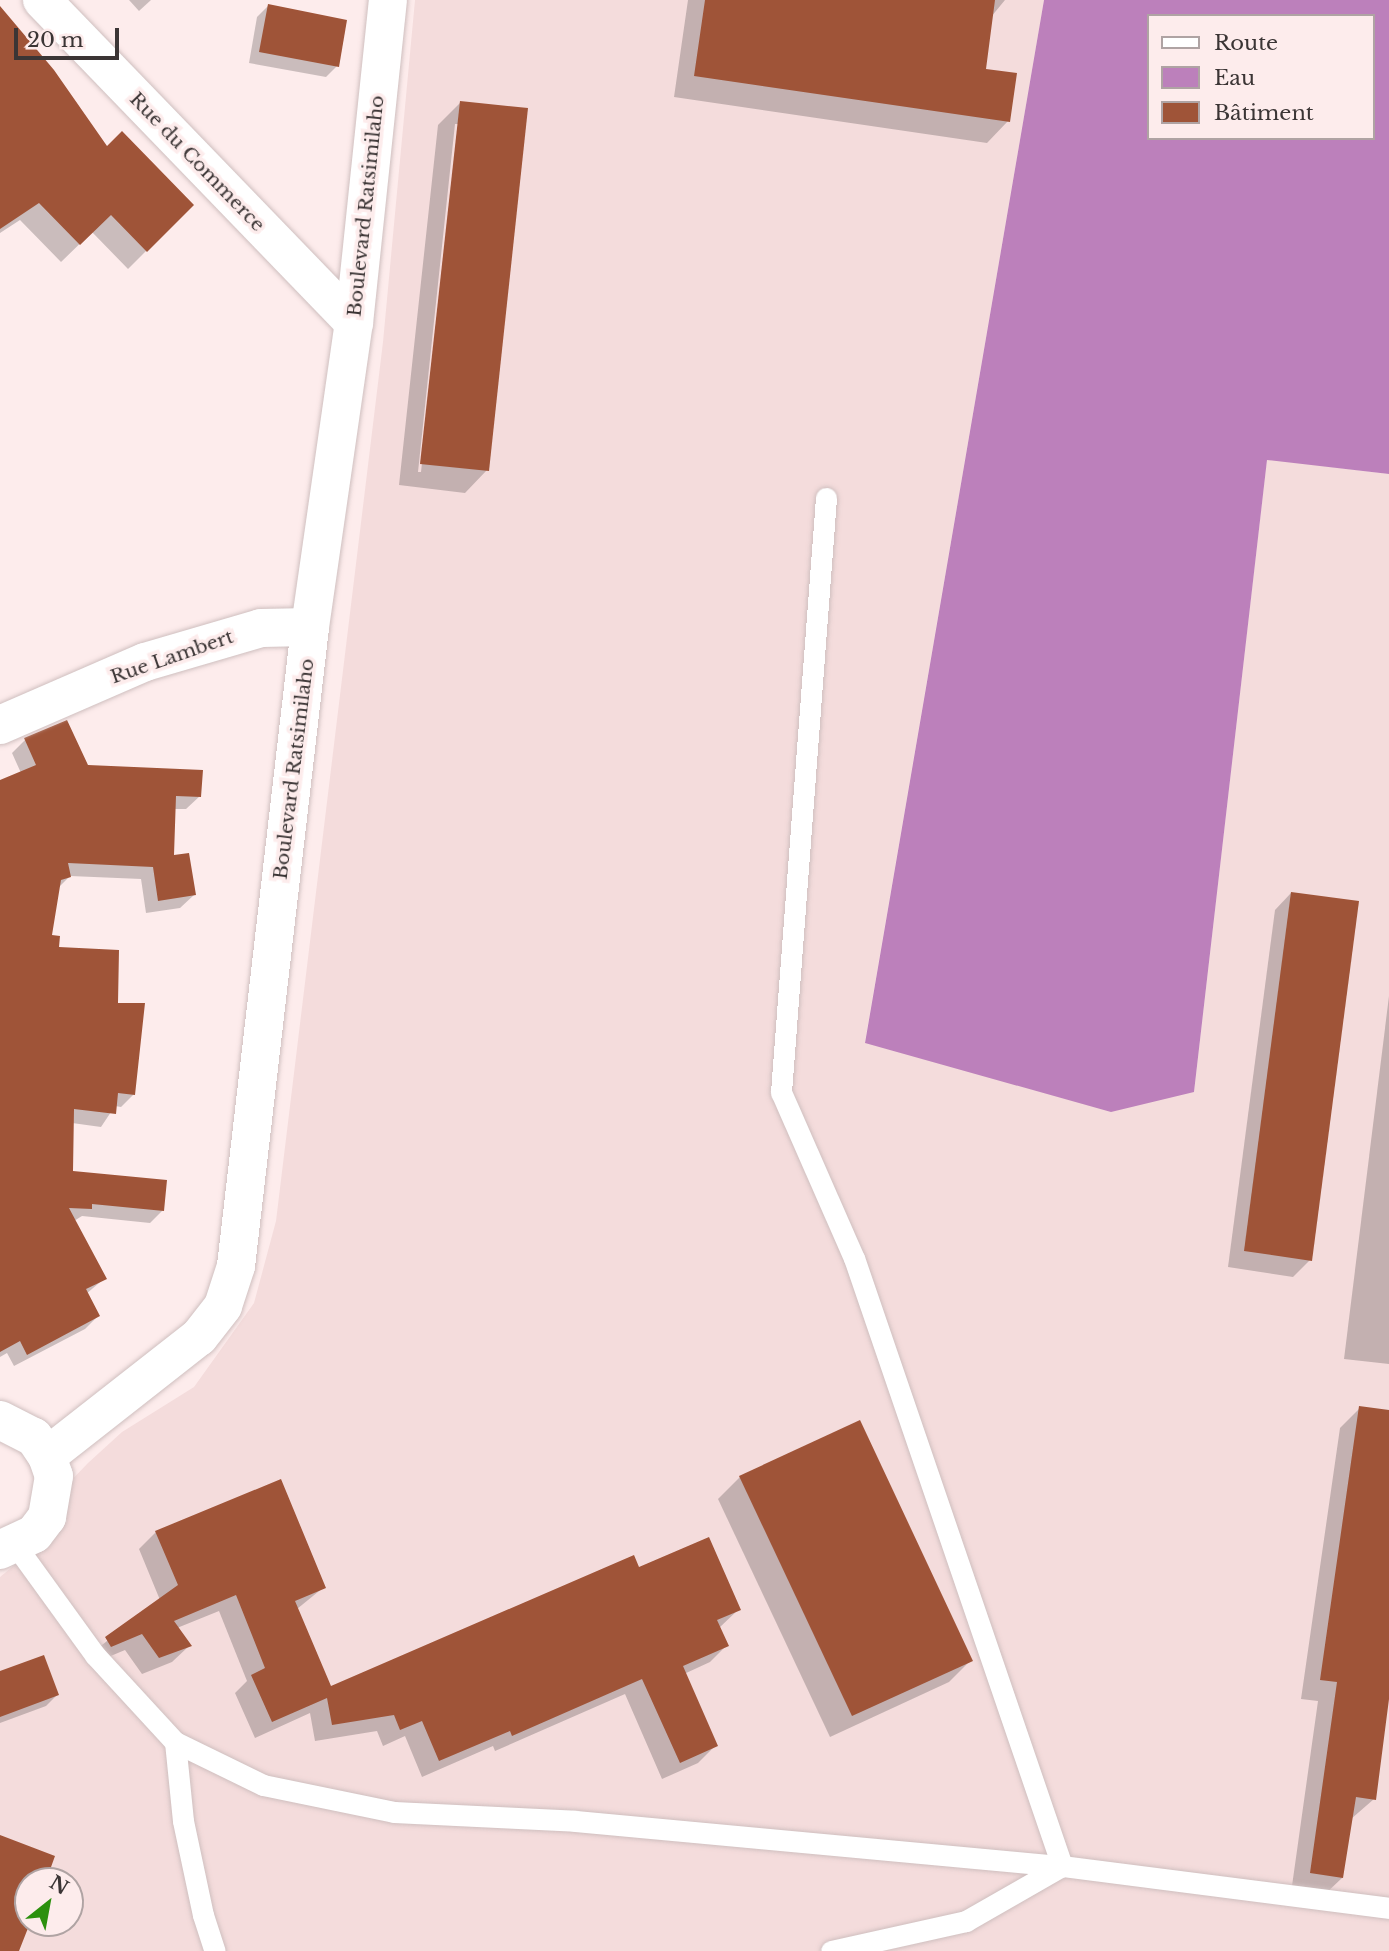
<!DOCTYPE html>
<html>
<head>
<meta charset="utf-8">
<style>
  body { margin:0 }
  #map { position:relative; width:1389px; height:1951px; overflow:hidden; background:#fdecec; font-family:"Libre Baskerville",serif }
  div>[style] { position:absolute }
  .built>* { inset:0; background:#f4dcdc }
  .water>* { inset:0; background:#bc80bb }
  .shadow>* { inset:0; background:#0003 }
  .building>* { inset:0; background:#9f5438 }
  .roads { filter:drop-shadow(0 0 2px #cfbfbf) drop-shadow(0 0 2px #cfbfbf) }
  .service>* { height:21px; margin:-10.5px; padding:0 10.5px; transform-origin:10.5px; border-radius:10.5px; background:#fff }
  .minor>* { height:38px; margin:-19px; padding:0 19px; transform-origin:19px; border-radius:19px; background:#fff }
  .tertiary>* { height:38px; margin:-19px; padding:0 19px; transform-origin:19px; border-radius:19px; background:#fff }
  .secondary>* { height:38px; margin:-19px; padding:0 19px; transform-origin:19px; border-radius:19px; background:#fff }
  .primary>* { height:38px; margin:-19px; padding:0 19px; transform-origin:19px; border-radius:19px; background:#fff }
  span { translate:-50% -50%; white-space:nowrap; text-align:center; line-height:1.15; -webkit-text-stroke:7px #fdecec; paint-order:stroke }
  .street-label { font-size:19px; color:#3b3535 }
  .legend { position:absolute; left:1147px; top:14px; width:228px; height:126px; box-sizing:border-box; background:#fdecec; border:2px solid #afa3a3; margin:0; padding:9px 12px; list-style:none; font-size:21px; color:#3b3535 }
  .legend li { display:flex; align-items:center; gap:14px; height:35px }
  .legend b { width:35px; border:2px solid #afa3a3 }
  .north { position:absolute; left:14px; top:1867px; width:70px; height:70px; box-sizing:border-box; background:#fdecec; border:2px solid #afa3a3; border-radius:50%; rotate:31deg; font-size:19px; font-weight:700; line-height:28px; text-align:center; color:#3b3535 }
  .north::after { content:''; display:block; margin:auto; width:24px; height:32px; background:#2c900e; clip-path:polygon(50% 0,100% 100%,50% 72%,0 100%) }
  .scale { position:absolute; left:14px; top:28px; width:105px; height:32px; box-sizing:border-box; border:4px solid #3b3535; border-top:0; padding-left:9px; font-size:21px; line-height:24px; white-space:nowrap; color:#3b3535; -webkit-text-stroke:5px #fdecec; paint-order:stroke }
</style>
</head>
<body>
<div id="map">
  <div class="built">
    <i style="clip-path:polygon(evenodd,415px 0,1044px 0,865px 1042px,1194px 1092px,1267px 459px,1389px 474px,1389px 1951px,0 1951px,0 1577px,67px 1522px,65px 1487px,88px 1463px,122px 1432px,194px 1387px,254px 1303px,276px 1221px,383px 342px,415px 0,28px 1881px,70px 1881px,70px 1923px,28px 1923px,28px 1881px)"></i>
  </div>
  <div class="water">
    <i style="clip-path:polygon(evenodd,1044px 0,1389px 0,1389px 474px,1267px 460px,1194px 1092px,1111px 1112px,865px 1043px,1044px 0,1149px 16px,1373px 16px,1373px 138px,1149px 138px,1149px 16px)"></i>
  </div>
  <div class="shadow">
    <i style="clip-path:polygon(129px 0,151px 0,139px 11px)"></i>
    <i style="clip-path:polygon(688px 0,1005px 0,991px 17px,984px 70px,1008px 121px,987px 143px,674px 97px)"></i>
    <i style="clip-path:polygon(268px 6px,337px 66px,326px 77px,249px 63px,257px 17px)"></i>
    <i style="clip-path:polygon(0 9px,106px 149px,192px 205px,128px 269px,92px 232px,61px 262px,20px 220px,0 233px)"></i>
    <i style="clip-path:polygon(evenodd,460px 103px,487px 470px,465px 493px,399px 485px,438px 125px,460px 103px,455px 124px,459px 124px,421px 472px,418px 472px,455px 124px)"></i>
    <i style="clip-path:polygon(25px 740px,87px 767px,200px 796px,186px 809px,174px 809px,172px 857px,194px 895px,180px 908px,146px 913px,141px 879px,70px 876px,58px 888px,50px 937px,57px 949px,116px 1004px,134px 1094px,121px 1107px,115px 1106px,101px 1127px,72px 1123px,71px 1172px,163px 1210px,150px 1223px,82px 1216px,74px 1221px,105px 1278px,86px 1294px,98px 1316px,85px 1329px,14px 1366px,7px 1353px,0 1357px,0 781px,21px 773px,12px 753px)"></i>
    <i style="clip-path:polygon(1291px 893px,1310px 1260px,1293px 1277px,1228px 1267px,1275px 910px)"></i>
    <i style="clip-path:polygon(1389px 996px,1389px 1364px,1344px 1359px)"></i>
    <i style="clip-path:polygon(1360px 1408px,1389px 1412px,1389px 1695px,1374px 1799px,1351px 1819px,1342px 1878px,1322px 1897px,1291px 1893px,1318px 1701px,1301px 1699px,1340px 1428px)"></i>
    <i style="clip-path:polygon(740px 1477px,971px 1660px,949px 1682px,830px 1737px,718px 1499px)"></i>
    <i style="clip-path:polygon(156px 1532px,324px 1587px,297px 1609px,330px 1688px,638px 1569px,739px 1609px,719px 1628px,727px 1645px,710px 1662px,684px 1674px,715px 1746px,698px 1763px,662px 1779px,625px 1694px,495px 1751px,493px 1746px,422px 1777px,405px 1736px,383px 1746px,377px 1731px,315px 1741px,310px 1713px,255px 1738px,235px 1693px,247px 1681px,219px 1611px,177px 1628px,189px 1646px,172px 1662px,142px 1674px,125px 1650px,94px 1663px,89px 1655px,160px 1600px,139px 1549px)"></i>
    <i style="clip-path:polygon(0 1673px,57px 1695px,46px 1706px,0 1723px)"></i>
  </div>
  <div class="building">
    <i style="clip-path:polygon(705px 0,995px 0,986px 69px,1017px 73px,1010px 122px,694px 76px)"></i>
    <i style="clip-path:polygon(268px 4px,347px 20px,339px 67px,259px 52px)"></i>
    <i style="clip-path:polygon(0 6px,54px 70px,107px 146px,122px 131px,194px 205px,147px 252px,111px 215px,80px 245px,39px 203px,0 229px)"></i>
    <i style="clip-path:polygon(460px 101px,528px 108px,489px 471px,420px 464px)"></i>
    <i style="clip-path:polygon(67px 720px,88px 765px,203px 770px,201px 797px,176px 796px,174px 855px,189px 853px,196px 895px,158px 901px,153px 867px,68px 863px,71px 877px,61px 880px,52px 935px,60px 936px,59px 947px,119px 950px,118px 1003px,145px 1003px,135px 1095px,118px 1093px,116px 1114px,74px 1109px,73px 1171px,167px 1180px,164px 1211px,92px 1204px,92px 1209px,69px 1208px,107px 1279px,86px 1289px,100px 1316px,27px 1355px,20px 1341px,0 1352px,0 780px,36px 765px,24px 738px)"></i>
    <i style="clip-path:polygon(1291px 892px,1359px 901px,1312px 1261px,1244px 1251px)"></i>
    <i style="clip-path:polygon(1359px 1406px,1389px 1410px,1389px 1699px,1376px 1800px,1356px 1797px,1343px 1878px,1310px 1873px,1337px 1682px,1320px 1680px)"></i>
    <i style="clip-path:polygon(860px 1420px,973px 1661px,852px 1716px,739px 1476px)"></i>
    <i style="clip-path:polygon(281px 1479px,326px 1588px,295px 1601px,331px 1686px,634px 1555px,639px 1567px,709px 1537px,741px 1610px,717px 1620px,729px 1646px,683px 1666px,718px 1746px,680px 1763px,642px 1679px,512px 1736px,510px 1731px,439px 1761px,422px 1721px,400px 1730px,394px 1715px,332px 1725px,327px 1698px,272px 1722px,251px 1675px,265px 1668px,236px 1595px,174px 1621px,192px 1646px,159px 1658px,142px 1634px,111px 1647px,105px 1637px,178px 1585px,155px 1531px)"></i>
    <i style="clip-path:polygon(44px 1655px,59px 1695px,0 1717px,0 1671px)"></i>
    <i style="clip-path:polygon(0 1835px,55px 1856px,46px 1881px,28px 1881px,30px 1923px,19px 1951px,0 1951px)"></i>
  </div>
  <div class="roads">
    <div class="service">
      <i style="left:826px;top:498px;width:596px;rotate:94.33deg"></i>
      <i style="left:781px;top:1092px;width:181px;rotate:66.3deg"></i>
      <i style="left:854px;top:1258px;width:643px;rotate:71.11deg"></i>
      <i style="left:1062px;top:1866px;width:111px;rotate:150.2deg"></i>
      <i style="left:966px;top:1921px;width:138px;rotate:167.5deg"></i>
      <i style="left:16px;top:1546px;width:135px;rotate:54.1deg"></i>
      <i style="left:95px;top:1655px;width:118px;rotate:47.4deg"></i>
      <i style="left:175px;top:1742px;width:98px;rotate:26deg"></i>
      <i style="left:263px;top:1785px;width:134px;rotate:11.6deg"></i>
      <i style="left:394px;top:1812px;width:181px;rotate:2.8deg"></i>
      <i style="left:575px;top:1821px;width:489px;rotate:5.3deg"></i>
      <i style="left:1062px;top:1866px;width:330px;rotate:7.3deg"></i>
      <i style="left:175px;top:1742px;width:79px;rotate:84.2deg"></i>
      <i style="left:183px;top:1821px;width:96px;rotate:78deg"></i>
      <i style="left:203px;top:1915px;width:38px;rotate:72deg"></i>
    </div>
    <div class="minor">
      <i style="left:0;top:725px;width:158px;rotate:-23.5deg"></i>
      <i style="left:145px;top:662px;width:121px;rotate:-16.3deg"></i>
      <i style="left:261px;top:628px;width:49px;rotate:-1.2deg"></i>
    </div>
    <div class="tertiary">
      <i style="left:42px;top:0;width:449px;rotate:46deg"></i>
    </div>
    <div class="secondary">
      <i style="left:47px;top:1456px;width:193px;rotate:-38.1deg"></i>
      <i style="left:199px;top:1337px;width:39px;rotate:-52deg"></i>
      <i style="left:223px;top:1306px;width:42px;rotate:-72deg"></i>
      <i style="left:236px;top:1266px;width:643px;rotate:-83.39deg"></i>
      <i style="left:310px;top:627px;width:307px;rotate:-81.8deg"></i>
      <i style="left:354px;top:323px;width:325px;rotate:-84deg"></i>
    </div>
    <div class="primary">
      <i style="left:0;top:1420px;width:38px;rotate:27deg"></i>
      <i style="left:34px;top:1437px;width:23px;rotate:56deg"></i>
      <i style="left:47px;top:1456px;width:21px;rotate:71deg"></i>
      <i style="left:54px;top:1476px;width:42px;rotate:99.7deg"></i>
      <i style="left:47px;top:1517px;width:21px;rotate:127deg"></i>
      <i style="left:34px;top:1534px;width:38px;rotate:155deg"></i>
    </div>
  </div>
  <div class="street-label">
    <span style="left:197px;top:162px;rotate:46deg">Rue du Commerce</span>
    <span style="left:366px;top:206px;rotate:-84deg">Boulevard Ratsimilaho</span>
    <span style="left:172px;top:657px;rotate:-19deg">Rue Lambert</span>
    <span style="left:294px;top:769px;rotate:-83deg">Boulevard Ratsimilaho</span>
  </div>
  <ul class="legend">
  <li><b style="height:9px;background:#fff"></b>Route</li>
  <li><b style="height:19px;background:#bc80bb"></b>Eau</li>
  <li><b style="height:19px;background:#9f5438"></b>Bâtiment</li>
  </ul>
  <div class="north">N</div>
  <div class="scale">20 m</div>
</div>
</body>
</html>
